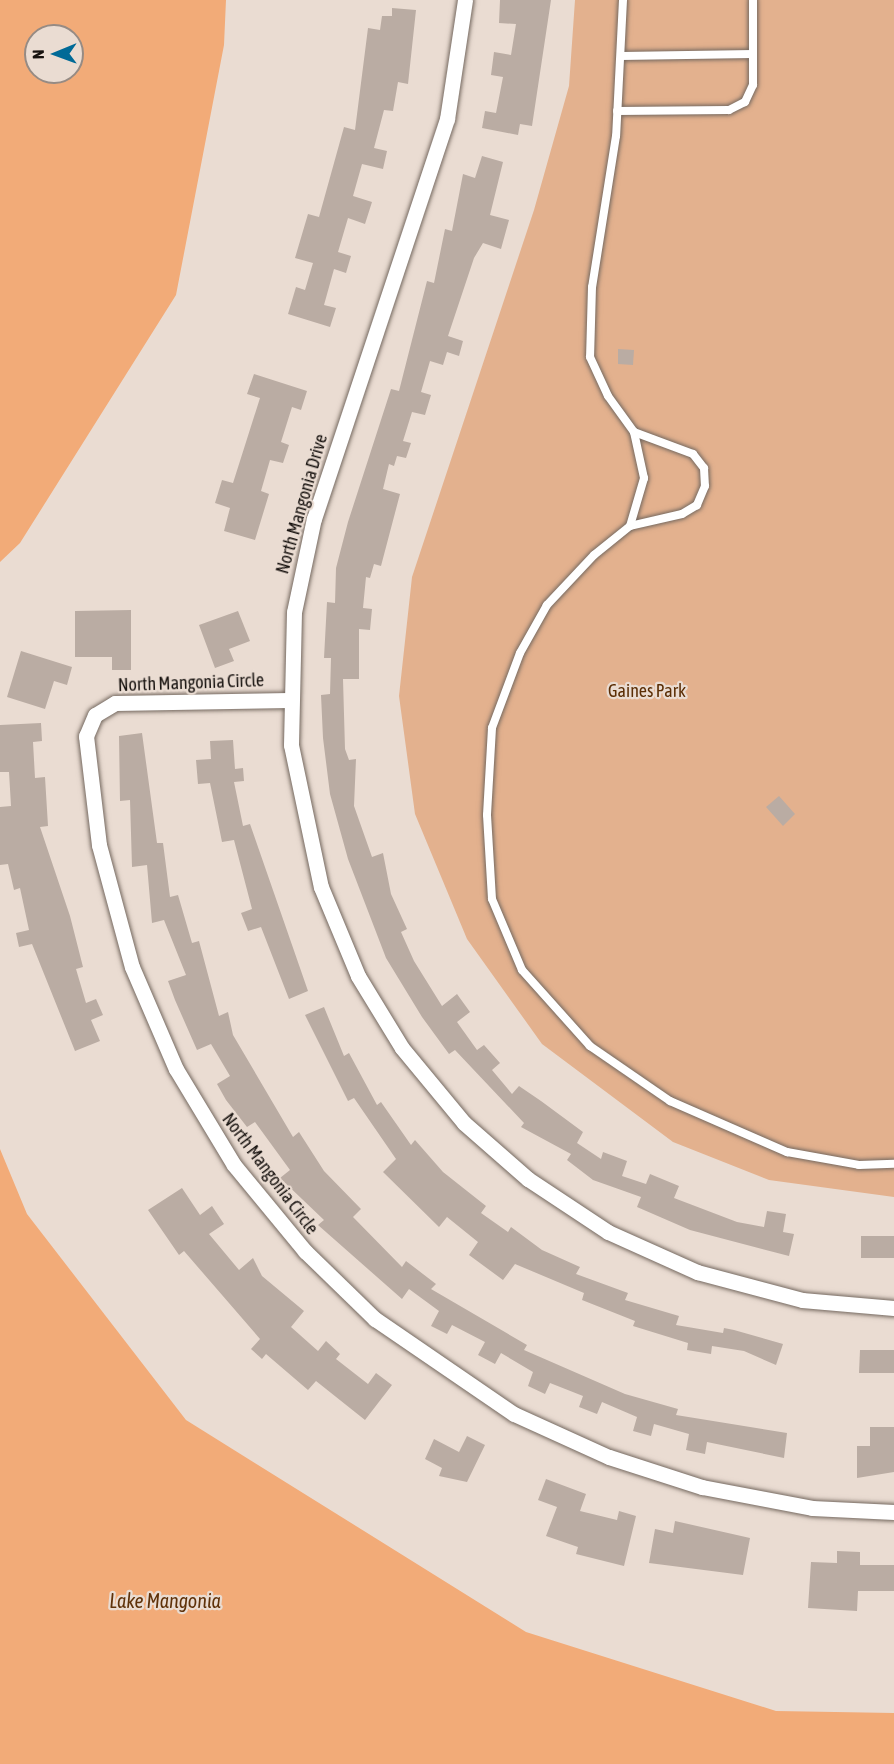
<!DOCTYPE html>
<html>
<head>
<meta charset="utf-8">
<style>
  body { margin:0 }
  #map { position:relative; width:894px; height:1764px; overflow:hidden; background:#eadcd2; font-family:"Asap Condensed",sans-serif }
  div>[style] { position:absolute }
  .green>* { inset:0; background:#e3b18e }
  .water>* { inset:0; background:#f2ab78 }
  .building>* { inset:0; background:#baaca3 }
  .roads { filter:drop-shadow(0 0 2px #756960) drop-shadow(0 0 2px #756960) }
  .lane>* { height:8px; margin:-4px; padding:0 4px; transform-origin:4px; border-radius:4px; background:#fff }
  .street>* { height:15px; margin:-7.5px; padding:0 7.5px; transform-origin:7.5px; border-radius:7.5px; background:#fff }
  span { translate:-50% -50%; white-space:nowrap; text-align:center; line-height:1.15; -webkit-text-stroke:4.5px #eadcd2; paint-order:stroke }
  .street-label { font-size:18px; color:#17120f }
  .park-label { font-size:18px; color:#5b2e05 }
  .water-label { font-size:20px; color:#5f320a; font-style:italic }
  .north { position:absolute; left:24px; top:24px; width:60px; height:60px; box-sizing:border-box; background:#eadcd2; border:2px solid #968b84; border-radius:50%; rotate:269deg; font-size:16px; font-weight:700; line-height:24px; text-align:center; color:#17120f }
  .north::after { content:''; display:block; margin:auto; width:21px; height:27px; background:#006a97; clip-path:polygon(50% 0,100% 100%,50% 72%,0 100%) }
</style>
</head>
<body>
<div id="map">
  <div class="green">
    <i style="clip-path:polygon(575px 0,894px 0,894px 1197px,769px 1180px,673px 1142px,542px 1044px,467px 939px,415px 814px,399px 696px,412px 577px,534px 210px,569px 86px)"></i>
  </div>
  <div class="water">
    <i style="clip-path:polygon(evenodd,0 0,226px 0,224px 45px,176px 295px,20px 543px,0 562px,0 0,36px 36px,72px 36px,72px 72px,36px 72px,36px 36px)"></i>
    <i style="clip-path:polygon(0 1149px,27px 1214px,186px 1420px,526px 1632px,776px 1711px,894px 1713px,894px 1764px,0 1764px)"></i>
  </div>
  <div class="building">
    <i style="clip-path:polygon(500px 0,551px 0,532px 126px,520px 124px,518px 135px,482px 128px,485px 111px,496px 113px,503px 77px,491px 75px,494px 52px,511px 55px,516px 24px,499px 23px)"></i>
    <i style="clip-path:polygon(392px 8px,416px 10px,408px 84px,398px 82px,393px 111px,384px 110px,374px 148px,387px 151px,383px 169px,362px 164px,353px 196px,372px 202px,365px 224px,348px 218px,338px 252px,351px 256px,346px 273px,334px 269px,324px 305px,336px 308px,330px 327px,288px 314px,296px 287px,305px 290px,313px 263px,295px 258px,308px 214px,319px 217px,344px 127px,355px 130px,368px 28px,380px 30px,382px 16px,392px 16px)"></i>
    <i style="clip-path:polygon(482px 156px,503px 162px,490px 215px,509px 220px,501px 249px,483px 243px,474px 258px,448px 336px,463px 341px,459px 356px,447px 352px,443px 365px,430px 361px,421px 392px,431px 395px,425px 415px,412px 412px,403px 441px,411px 443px,406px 458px,397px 456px,394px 466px,389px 464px,383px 489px,400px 494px,381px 566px,374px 564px,370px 578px,366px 577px,363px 608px,372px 609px,370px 630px,359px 629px,359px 679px,343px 679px,345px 749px,349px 760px,356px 759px,354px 806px,372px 857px,383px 853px,391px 894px,407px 929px,401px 932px,414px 961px,442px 1006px,457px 994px,470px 1012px,457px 1022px,477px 1050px,484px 1045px,500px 1063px,492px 1070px,512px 1094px,519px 1086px,541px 1101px,583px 1132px,577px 1143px,601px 1159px,603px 1152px,627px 1161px,622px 1176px,646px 1184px,650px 1174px,679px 1186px,674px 1198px,737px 1222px,764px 1227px,767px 1211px,786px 1214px,783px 1232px,794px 1234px,789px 1256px,690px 1230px,637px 1207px,641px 1197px,593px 1180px,567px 1160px,571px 1154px,521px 1127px,524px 1123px,455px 1050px,449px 1054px,422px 1017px,386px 958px,348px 859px,330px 794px,323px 738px,321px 695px,330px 694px,331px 658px,324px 658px,327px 602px,335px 603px,336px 568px,348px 522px,391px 389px,399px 391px,427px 281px,434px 283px,445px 229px,452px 231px,463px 174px,475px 178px)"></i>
    <i style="clip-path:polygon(618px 349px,634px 350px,633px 365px,618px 364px)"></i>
    <i style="clip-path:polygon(254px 374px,307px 391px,301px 410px,292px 407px,281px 442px,289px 445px,283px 463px,270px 460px,261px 491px,269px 494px,255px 540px,224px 531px,230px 508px,215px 503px,222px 480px,233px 483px,260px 398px,247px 394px)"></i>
    <i style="clip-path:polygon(131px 610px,131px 670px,112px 670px,112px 657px,75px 657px,75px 611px)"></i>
    <i style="clip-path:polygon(238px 611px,250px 641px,229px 649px,234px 661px,215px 668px,199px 625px)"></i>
    <i style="clip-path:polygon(21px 651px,72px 667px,67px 685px,54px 681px,45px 709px,7px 697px)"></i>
    <i style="clip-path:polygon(41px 723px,42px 741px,33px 742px,35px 778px,45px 777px,48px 826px,40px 827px,70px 916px,83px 967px,76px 969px,86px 1003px,96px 999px,103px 1015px,91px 1020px,100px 1041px,75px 1051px,32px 944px,19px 947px,16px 933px,29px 930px,20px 888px,14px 890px,8px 864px,0 865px,0 807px,11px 806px,9px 772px,0 772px,0 725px)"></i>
    <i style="clip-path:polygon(142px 733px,157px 843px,163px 843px,170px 897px,178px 895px,192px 943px,199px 941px,219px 1016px,228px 1012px,233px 1035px,293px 1137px,299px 1132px,324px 1171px,361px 1209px,353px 1217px,402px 1267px,406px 1261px,436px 1284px,431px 1289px,527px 1345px,524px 1350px,625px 1394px,678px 1409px,676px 1415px,787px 1433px,784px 1458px,707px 1442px,705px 1454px,686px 1450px,689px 1434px,654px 1424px,651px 1436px,633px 1431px,637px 1417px,602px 1402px,597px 1414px,579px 1407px,583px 1396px,550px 1383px,545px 1394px,528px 1386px,533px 1372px,501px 1353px,495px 1364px,478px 1355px,485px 1342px,452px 1325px,447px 1334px,431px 1326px,439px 1311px,409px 1289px,402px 1299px,318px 1225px,324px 1220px,280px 1178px,290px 1170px,255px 1122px,247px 1127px,226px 1100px,217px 1084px,230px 1076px,211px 1044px,197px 1050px,175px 1000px,168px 981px,186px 975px,164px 920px,152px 923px,147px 865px,132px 867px,130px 800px,120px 801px,119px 736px)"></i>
    <i style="clip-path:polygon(233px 740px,235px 769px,243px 768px,244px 781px,234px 782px,243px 826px,250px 824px,308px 991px,289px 999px,261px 927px,248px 931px,241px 913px,252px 909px,234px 840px,222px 842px,210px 783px,198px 784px,196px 760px,211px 759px,210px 741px)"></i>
    <i style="clip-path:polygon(779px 796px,795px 814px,783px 826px,766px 807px)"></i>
    <i style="clip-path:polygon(324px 1007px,344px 1056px,349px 1053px,377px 1105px,381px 1102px,411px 1145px,415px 1140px,443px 1172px,486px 1206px,481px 1213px,508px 1232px,511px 1227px,542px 1250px,580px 1267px,576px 1274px,628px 1293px,625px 1300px,679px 1316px,676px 1325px,723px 1333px,724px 1328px,734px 1330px,783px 1344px,776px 1365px,744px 1351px,712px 1346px,711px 1354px,687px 1350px,688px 1343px,633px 1326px,635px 1321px,582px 1300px,584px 1293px,515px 1264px,503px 1280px,469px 1255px,478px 1242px,447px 1217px,439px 1227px,383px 1172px,396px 1159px,354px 1098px,348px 1101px,305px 1015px)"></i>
    <i style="clip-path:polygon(182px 1188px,200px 1215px,212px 1206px,224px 1224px,209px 1234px,239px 1270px,253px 1258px,262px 1276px,304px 1311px,291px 1327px,318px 1351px,326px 1341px,340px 1354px,336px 1359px,368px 1384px,376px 1373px,392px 1385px,365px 1420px,316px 1381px,308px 1390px,266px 1354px,262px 1359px,251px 1349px,260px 1339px,184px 1251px,179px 1255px,148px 1210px)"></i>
    <i style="clip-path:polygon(861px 1236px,894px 1236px,894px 1258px,861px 1258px)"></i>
    <i style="clip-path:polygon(860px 1350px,894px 1350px,894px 1373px,859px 1373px)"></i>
    <i style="clip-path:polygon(870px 1427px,894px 1427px,894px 1472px,857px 1478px,857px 1446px,870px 1446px)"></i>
    <i style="clip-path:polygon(467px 1436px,485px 1445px,467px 1482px,439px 1476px,442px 1468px,425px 1459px,434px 1439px,459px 1452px)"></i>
    <i style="clip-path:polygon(546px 1479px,586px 1494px,580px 1511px,617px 1520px,619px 1511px,636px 1516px,624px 1566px,576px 1554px,578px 1547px,546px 1536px,557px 1507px,538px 1500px)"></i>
    <i style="clip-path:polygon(675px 1521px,750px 1538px,743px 1575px,649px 1563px,655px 1529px,673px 1533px)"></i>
    <i style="clip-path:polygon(837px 1551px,860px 1552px,860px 1565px,894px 1565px,894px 1591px,858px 1591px,857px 1611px,808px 1608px,811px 1562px,837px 1563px)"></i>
  </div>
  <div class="roads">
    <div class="lane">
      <i style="left:623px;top:0;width:136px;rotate:92.9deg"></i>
      <i style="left:616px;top:136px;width:153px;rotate:99deg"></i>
      <i style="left:592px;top:287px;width:70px;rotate:91.6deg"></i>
      <i style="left:590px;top:357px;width:43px;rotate:65.2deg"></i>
      <i style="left:608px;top:396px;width:44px;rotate:54.2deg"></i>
      <i style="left:634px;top:432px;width:63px;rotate:20.4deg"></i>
      <i style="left:693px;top:454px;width:18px;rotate:52deg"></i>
      <i style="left:704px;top:468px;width:18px;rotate:87deg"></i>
      <i style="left:705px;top:486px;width:21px;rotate:113deg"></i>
      <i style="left:697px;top:505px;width:17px;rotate:149deg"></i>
      <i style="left:682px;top:514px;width:53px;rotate:167deg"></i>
      <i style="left:630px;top:526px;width:46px;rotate:141.1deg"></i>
      <i style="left:594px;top:555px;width:69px;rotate:133.2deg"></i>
      <i style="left:547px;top:605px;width:55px;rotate:119.4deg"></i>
      <i style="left:520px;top:653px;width:80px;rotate:110.5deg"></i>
      <i style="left:492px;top:728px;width:87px;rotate:93.3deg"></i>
      <i style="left:487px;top:815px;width:84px;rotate:86.6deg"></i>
      <i style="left:492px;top:899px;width:77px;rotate:67.1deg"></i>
      <i style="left:522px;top:970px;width:102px;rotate:48.2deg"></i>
      <i style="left:590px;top:1046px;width:97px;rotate:34.5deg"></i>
      <i style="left:670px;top:1101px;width:128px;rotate:23.6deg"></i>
      <i style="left:787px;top:1152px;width:73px;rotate:10.2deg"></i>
      <i style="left:859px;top:1165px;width:35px;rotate:-2deg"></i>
      <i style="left:621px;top:56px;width:132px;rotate:-0.9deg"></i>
      <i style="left:617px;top:111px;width:112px;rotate:-0.5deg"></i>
      <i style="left:729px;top:110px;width:18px;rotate:-27deg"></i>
      <i style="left:745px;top:102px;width:19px;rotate:-65deg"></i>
      <i style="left:753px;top:85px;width:85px;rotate:-90deg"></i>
      <i style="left:630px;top:526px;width:50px;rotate:-73.7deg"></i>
      <i style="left:644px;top:478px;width:47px;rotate:-102.3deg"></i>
    </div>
    <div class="street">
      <i style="left:465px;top:0;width:120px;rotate:98.6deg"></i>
      <i style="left:447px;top:119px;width:421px;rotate:108.4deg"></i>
      <i style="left:314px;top:518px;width:96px;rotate:102deg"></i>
      <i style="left:294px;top:612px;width:133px;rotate:91.3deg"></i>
      <i style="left:291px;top:745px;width:145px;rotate:78.1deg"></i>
      <i style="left:321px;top:887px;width:96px;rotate:67.4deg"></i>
      <i style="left:358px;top:976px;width:84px;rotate:58.6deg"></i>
      <i style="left:402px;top:1048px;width:97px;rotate:50.4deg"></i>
      <i style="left:464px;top:1123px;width:85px;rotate:41.2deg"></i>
      <i style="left:528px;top:1179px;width:96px;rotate:33.5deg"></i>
      <i style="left:608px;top:1232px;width:98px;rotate:24.2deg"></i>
      <i style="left:697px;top:1272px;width:109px;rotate:14.9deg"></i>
      <i style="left:802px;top:1300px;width:92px;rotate:5deg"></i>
      <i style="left:289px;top:700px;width:174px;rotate:179deg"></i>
      <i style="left:115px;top:703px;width:23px;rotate:149deg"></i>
      <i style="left:95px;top:715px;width:23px;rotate:113deg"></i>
      <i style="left:86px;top:736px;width:110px;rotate:83.2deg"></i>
      <i style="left:99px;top:845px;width:126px;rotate:74.9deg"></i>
      <i style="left:132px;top:967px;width:111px;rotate:66.7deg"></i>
      <i style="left:176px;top:1069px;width:112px;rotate:58.9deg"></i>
      <i style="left:234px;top:1165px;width:112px;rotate:50.5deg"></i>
      <i style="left:305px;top:1251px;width:98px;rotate:44.2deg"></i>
      <i style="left:375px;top:1319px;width:168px;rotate:34.4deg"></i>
      <i style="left:514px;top:1414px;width:104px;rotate:24.4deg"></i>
      <i style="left:609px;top:1457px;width:98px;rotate:17.9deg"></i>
      <i style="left:702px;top:1487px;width:112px;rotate:10.8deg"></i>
      <i style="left:812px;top:1508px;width:82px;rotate:2.8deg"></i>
    </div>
  </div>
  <div class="street-label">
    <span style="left:302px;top:504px;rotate:-74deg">North Mangonia Drive</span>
    <span style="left:191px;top:683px;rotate:-2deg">North Mangonia Circle</span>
    <span style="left:270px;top:1174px;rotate:53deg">North Mangonia Circle</span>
  </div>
  <div class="park-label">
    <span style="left:647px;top:691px">Gaines Park</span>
  </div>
  <div class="water-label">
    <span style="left:165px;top:1600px">Lake Mangonia</span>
  </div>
  <div class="north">N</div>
</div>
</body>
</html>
